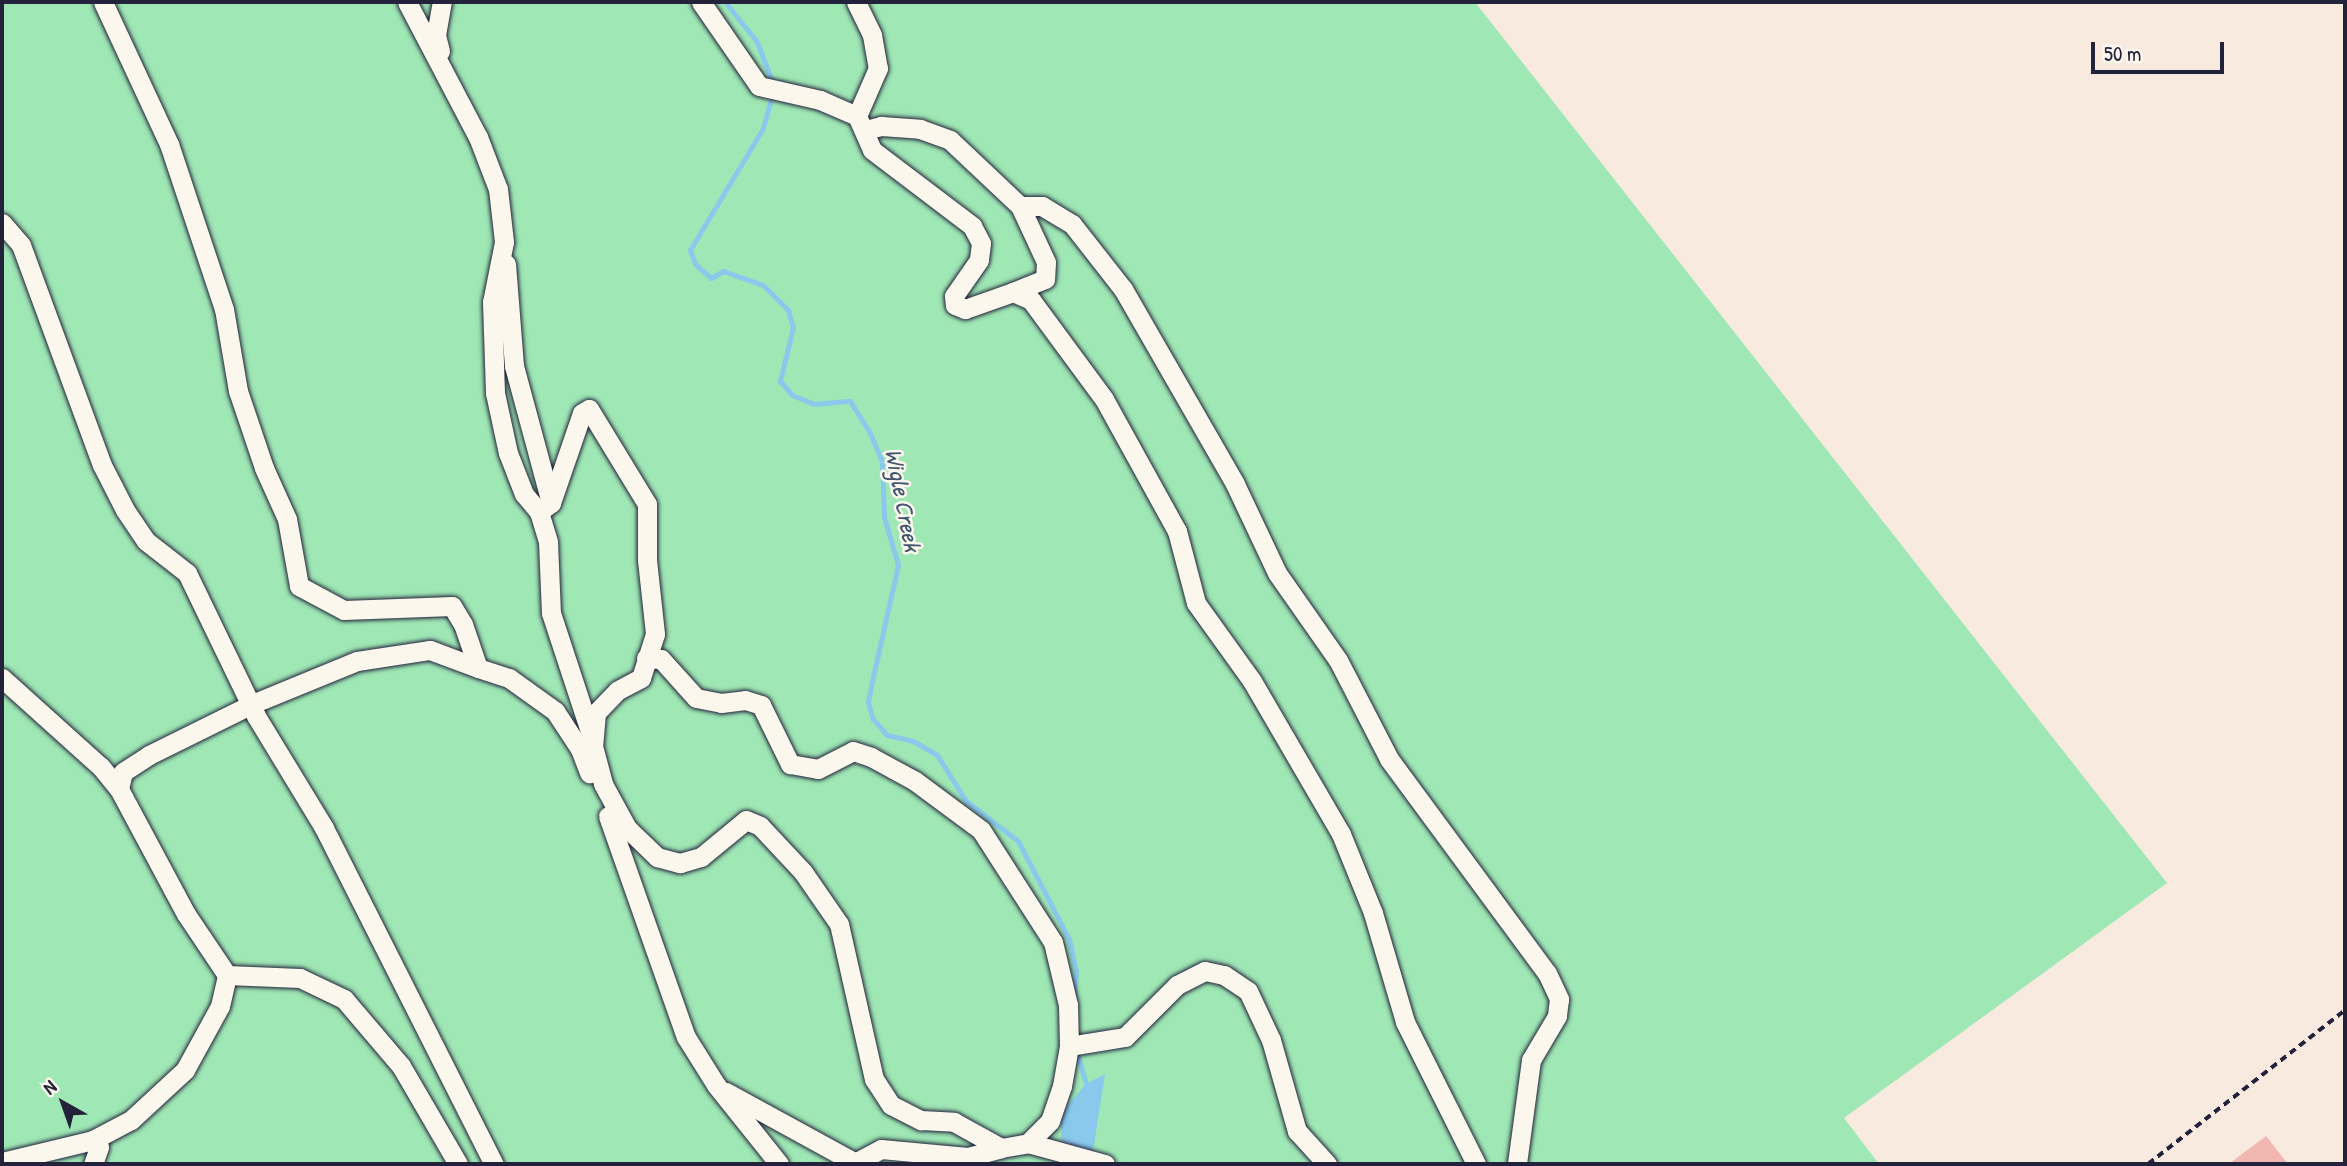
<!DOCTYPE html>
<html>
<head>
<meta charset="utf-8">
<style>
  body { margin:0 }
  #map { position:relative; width:2347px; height:1166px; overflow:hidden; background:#f9eae0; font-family:"Patrick Hand",sans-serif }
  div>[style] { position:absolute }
  .green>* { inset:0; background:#9fe7b5 }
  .water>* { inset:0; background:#8ac9eb }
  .stream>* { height:5px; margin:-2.5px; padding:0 2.5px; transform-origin:2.5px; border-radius:2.5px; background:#8ac9eb }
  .building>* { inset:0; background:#f3b7b2 }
  .path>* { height:3.5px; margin-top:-1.75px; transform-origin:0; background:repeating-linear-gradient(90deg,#22223b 0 7px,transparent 0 12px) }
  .roads { filter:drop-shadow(0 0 2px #22223b) drop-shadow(0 0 2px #22223b) }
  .minor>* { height:19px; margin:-9.5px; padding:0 9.5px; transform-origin:9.5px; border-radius:9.5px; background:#fbf7ec }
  span { translate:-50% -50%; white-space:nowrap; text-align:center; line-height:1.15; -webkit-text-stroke:5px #fbf7ec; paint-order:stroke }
  .water-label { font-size:24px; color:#415470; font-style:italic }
  .frame { position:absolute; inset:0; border:4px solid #22223b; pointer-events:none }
  .north { position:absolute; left:28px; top:1068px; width:70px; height:70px; -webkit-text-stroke:5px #fbf7ec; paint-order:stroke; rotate:320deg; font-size:19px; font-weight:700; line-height:28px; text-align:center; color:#22223b }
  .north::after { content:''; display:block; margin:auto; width:24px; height:32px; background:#22223b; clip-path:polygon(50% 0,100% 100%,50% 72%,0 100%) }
  .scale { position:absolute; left:2091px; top:42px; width:133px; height:32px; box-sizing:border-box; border:4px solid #22223b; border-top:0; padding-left:9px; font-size:21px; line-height:24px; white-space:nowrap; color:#22223b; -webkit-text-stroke:5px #fbf7ec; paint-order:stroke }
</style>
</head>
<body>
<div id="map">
  <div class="green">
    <i style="clip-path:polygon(2px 2px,1475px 2px,2167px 883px,1844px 1118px,1879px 1164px,2px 1164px)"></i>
  </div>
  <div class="water">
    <i style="clip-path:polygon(1105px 1074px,1091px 1164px,1062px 1164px,1061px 1113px,1086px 1084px)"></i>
  </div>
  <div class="stream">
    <i style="left:725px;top:2px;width:51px;rotate:51.3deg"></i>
    <i style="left:757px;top:42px;width:40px;rotate:69deg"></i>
    <i style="left:771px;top:79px;width:17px;rotate:87deg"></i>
    <i style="left:772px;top:96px;width:35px;rotate:106deg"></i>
    <i style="left:762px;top:130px;width:140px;rotate:121deg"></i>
    <i style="left:690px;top:250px;width:15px;rotate:70deg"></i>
    <i style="left:695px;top:264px;width:21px;rotate:41deg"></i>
    <i style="left:711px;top:278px;width:14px;rotate:-30deg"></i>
    <i style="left:723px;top:271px;width:42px;rotate:19.3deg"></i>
    <i style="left:763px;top:285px;width:35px;rotate:45deg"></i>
    <i style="left:788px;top:310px;width:18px;rotate:74deg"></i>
    <i style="left:793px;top:327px;width:56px;rotate:103.5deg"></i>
    <i style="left:780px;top:381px;width:18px;rotate:49deg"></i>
    <i style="left:792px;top:395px;width:24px;rotate:22deg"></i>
    <i style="left:814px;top:404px;width:36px;rotate:-5deg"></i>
    <i style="left:850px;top:401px;width:36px;rotate:58deg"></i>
    <i style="left:869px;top:431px;width:34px;rotate:67deg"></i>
    <i style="left:882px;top:462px;width:55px;rotate:87.9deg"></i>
    <i style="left:884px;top:517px;width:50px;rotate:73.7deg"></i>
    <i style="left:898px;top:565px;width:119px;rotate:102.6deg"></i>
    <i style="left:872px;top:681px;width:21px;rotate:101deg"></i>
    <i style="left:868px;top:702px;width:18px;rotate:74deg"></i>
    <i style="left:873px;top:719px;width:21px;rotate:49deg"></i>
    <i style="left:887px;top:735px;width:27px;rotate:13deg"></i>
    <i style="left:913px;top:741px;width:28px;rotate:30deg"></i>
    <i style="left:937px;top:755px;width:54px;rotate:57.8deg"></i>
    <i style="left:966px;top:801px;width:66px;rotate:37.6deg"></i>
    <i style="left:1018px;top:841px;width:110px;rotate:62.5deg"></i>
    <i style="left:1069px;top:939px;width:33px;rotate:78deg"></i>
    <i style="left:1076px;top:971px;width:27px;rotate:94deg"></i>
    <i style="left:1076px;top:1049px;width:36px;rotate:74deg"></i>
  </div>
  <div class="building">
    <i style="clip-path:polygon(2266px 1136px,2288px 1164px,2229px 1164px)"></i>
  </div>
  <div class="path">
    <i style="left:2148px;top:1164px;width:250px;rotate:-38deg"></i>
  </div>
  <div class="roads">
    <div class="minor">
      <i style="left:103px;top:2px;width:157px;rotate:65.1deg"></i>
      <i style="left:169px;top:144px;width:174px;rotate:71.6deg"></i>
      <i style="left:224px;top:309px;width:83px;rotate:80.3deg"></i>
      <i style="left:238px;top:391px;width:81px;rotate:71.3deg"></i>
      <i style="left:264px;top:468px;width:56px;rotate:65.7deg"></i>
      <i style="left:287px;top:519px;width:68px;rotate:79.8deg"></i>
      <i style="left:299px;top:586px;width:51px;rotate:28.1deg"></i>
      <i style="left:344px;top:610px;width:108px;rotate:-2.1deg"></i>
      <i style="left:452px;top:606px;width:21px;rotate:59deg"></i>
      <i style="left:463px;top:624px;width:46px;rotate:71.2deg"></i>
      <i style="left:478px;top:668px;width:33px;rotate:18deg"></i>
      <i style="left:509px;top:678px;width:57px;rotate:35.7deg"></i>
      <i style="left:555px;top:711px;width:45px;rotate:56.7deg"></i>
      <i style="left:580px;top:749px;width:26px;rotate:69deg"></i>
      <i style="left:407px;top:2px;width:153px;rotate:62.3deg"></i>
      <i style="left:478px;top:137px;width:56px;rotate:69deg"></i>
      <i style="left:498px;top:189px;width:53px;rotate:83.5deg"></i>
      <i style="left:504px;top:242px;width:61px;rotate:101.3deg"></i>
      <i style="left:492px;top:302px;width:91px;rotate:88.1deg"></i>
      <i style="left:495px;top:393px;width:61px;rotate:77.8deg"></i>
      <i style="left:508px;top:453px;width:44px;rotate:68.7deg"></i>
      <i style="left:524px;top:494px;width:23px;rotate:50deg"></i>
      <i style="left:539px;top:512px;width:15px;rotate:-37deg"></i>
      <i style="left:551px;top:503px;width:95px;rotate:-71deg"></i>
      <i style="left:582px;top:413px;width:8px;rotate:-30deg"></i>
      <i style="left:589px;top:409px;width:111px;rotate:58.6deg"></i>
      <i style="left:647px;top:504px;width:56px;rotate:90deg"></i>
      <i style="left:647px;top:560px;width:74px;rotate:83.8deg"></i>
      <i style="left:655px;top:634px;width:46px;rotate:107.7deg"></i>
      <i style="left:641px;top:678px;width:27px;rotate:152deg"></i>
      <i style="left:617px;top:691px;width:30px;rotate:134deg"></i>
      <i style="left:596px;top:713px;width:33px;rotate:95deg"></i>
      <i style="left:593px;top:746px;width:39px;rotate:75deg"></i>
      <i style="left:603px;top:784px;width:50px;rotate:61.4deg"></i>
      <i style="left:627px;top:828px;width:42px;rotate:44deg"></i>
      <i style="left:657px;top:857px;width:24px;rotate:15deg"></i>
      <i style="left:680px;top:863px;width:22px;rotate:-16deg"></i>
      <i style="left:701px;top:857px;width:58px;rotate:-39.4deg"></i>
      <i style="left:746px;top:820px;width:15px;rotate:23deg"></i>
      <i style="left:760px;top:826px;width:63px;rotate:46.9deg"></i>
      <i style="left:803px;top:872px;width:63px;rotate:55.3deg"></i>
      <i style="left:839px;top:924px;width:159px;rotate:77.3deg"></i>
      <i style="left:874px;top:1079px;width:31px;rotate:57deg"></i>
      <i style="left:891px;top:1105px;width:34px;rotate:27deg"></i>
      <i style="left:921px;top:1120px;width:33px;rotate:3deg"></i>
      <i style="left:954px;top:1122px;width:54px;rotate:29deg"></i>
      <i style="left:1001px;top:1148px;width:27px;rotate:-10deg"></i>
      <i style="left:1028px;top:1143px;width:80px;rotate:15.3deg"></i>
      <i style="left:701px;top:2px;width:102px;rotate:55.4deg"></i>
      <i style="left:759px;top:86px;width:63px;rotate:12.9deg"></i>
      <i style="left:820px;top:100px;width:40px;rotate:23.4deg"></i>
      <i style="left:857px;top:116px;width:37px;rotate:66deg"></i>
      <i style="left:872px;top:150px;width:126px;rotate:37.2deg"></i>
      <i style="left:972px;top:226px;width:19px;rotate:62deg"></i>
      <i style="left:981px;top:243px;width:17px;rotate:97deg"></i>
      <i style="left:979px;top:260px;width:44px;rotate:124.8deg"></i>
      <i style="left:954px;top:296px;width:9px;rotate:84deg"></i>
      <i style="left:955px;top:305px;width:11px;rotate:22deg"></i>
      <i style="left:965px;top:309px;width:51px;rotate:-19.5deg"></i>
      <i style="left:1013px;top:292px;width:20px;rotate:24deg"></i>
      <i style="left:1031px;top:300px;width:123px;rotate:53.6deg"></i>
      <i style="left:1104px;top:399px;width:151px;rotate:61.1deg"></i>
      <i style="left:1177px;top:531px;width:74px;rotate:75.2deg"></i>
      <i style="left:1196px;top:603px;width:96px;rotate:54.3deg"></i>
      <i style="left:1252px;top:681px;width:177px;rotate:59.8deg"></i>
      <i style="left:1341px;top:834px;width:85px;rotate:67.9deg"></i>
      <i style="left:1373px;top:913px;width:114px;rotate:73.6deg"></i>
      <i style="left:1405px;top:1022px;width:159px;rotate:63.4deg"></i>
      <i style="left:856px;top:2px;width:37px;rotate:64deg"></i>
      <i style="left:872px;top:35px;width:34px;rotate:80deg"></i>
      <i style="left:878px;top:68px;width:52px;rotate:113.6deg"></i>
      <i style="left:440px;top:51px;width:16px;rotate:-104deg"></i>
      <i style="left:436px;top:35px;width:34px;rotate:-80deg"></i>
      <i style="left:866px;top:130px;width:16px;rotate:-15deg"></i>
      <i style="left:881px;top:126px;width:39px;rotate:4deg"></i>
      <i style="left:920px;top:129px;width:32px;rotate:20deg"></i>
      <i style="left:950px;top:140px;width:96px;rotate:43.3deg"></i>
      <i style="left:1020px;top:206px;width:62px;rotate:65.1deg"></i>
      <i style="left:1046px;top:262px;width:17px;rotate:93deg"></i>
      <i style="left:1045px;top:279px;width:35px;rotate:158deg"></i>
      <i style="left:1020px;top:206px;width:22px"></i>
      <i style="left:1042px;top:206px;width:35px;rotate:31deg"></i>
      <i style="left:1072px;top:224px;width:83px;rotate:51.9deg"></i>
      <i style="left:1123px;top:289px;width:225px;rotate:60.1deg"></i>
      <i style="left:1235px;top:484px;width:98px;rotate:64.7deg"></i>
      <i style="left:1277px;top:573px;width:106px;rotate:55deg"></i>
      <i style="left:1338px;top:660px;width:111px;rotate:62.7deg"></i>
      <i style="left:1389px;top:759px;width:266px;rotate:53.6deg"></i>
      <i style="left:1547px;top:973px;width:29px;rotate:65deg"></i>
      <i style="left:1559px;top:999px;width:17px;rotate:97deg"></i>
      <i style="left:1557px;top:1016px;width:51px;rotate:120.6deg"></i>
      <i style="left:1531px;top:1060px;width:105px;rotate:97.7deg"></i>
      <i style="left:2px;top:223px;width:29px;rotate:49deg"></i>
      <i style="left:21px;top:245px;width:234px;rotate:69.8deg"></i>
      <i style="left:102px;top:465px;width:51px;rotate:62.9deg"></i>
      <i style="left:125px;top:510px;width:37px;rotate:56deg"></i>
      <i style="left:146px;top:541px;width:52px;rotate:38deg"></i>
      <i style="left:187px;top:573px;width:159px;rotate:64.2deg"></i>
      <i style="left:256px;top:716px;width:131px;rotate:58.7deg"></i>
      <i style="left:324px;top:828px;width:377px;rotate:63.2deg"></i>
      <i style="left:506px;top:264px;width:102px;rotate:85.5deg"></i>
      <i style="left:514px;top:366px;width:142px;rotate:74.9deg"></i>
      <i style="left:539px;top:512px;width:31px;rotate:73deg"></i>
      <i style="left:548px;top:542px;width:71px;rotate:87.6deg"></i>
      <i style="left:551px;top:613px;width:128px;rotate:71.8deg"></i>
      <i style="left:646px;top:658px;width:15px;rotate:4deg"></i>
      <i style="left:661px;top:659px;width:52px;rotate:48.1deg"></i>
      <i style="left:696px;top:698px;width:25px;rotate:11deg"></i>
      <i style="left:721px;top:703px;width:24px;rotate:-7deg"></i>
      <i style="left:745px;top:700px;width:17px;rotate:17deg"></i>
      <i style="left:761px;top:705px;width:66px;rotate:63.8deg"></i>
      <i style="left:790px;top:764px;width:28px;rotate:10deg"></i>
      <i style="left:818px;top:769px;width:39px;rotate:-27deg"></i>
      <i style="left:853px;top:751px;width:19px;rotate:18deg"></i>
      <i style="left:871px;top:757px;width:50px;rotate:28.6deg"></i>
      <i style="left:915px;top:781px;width:82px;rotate:36.6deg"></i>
      <i style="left:981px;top:830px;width:133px;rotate:57.3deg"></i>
      <i style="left:1053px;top:942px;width:65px;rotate:76.6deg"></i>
      <i style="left:1068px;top:1005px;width:41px;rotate:88.6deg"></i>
      <i style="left:1069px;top:1046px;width:41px;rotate:99.9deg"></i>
      <i style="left:1062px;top:1086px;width:37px;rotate:109deg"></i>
      <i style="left:1050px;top:1121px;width:31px;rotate:135deg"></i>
      <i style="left:2px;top:678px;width:133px;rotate:42deg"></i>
      <i style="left:101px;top:767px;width:28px;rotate:51deg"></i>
      <i style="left:119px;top:789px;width:142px;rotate:61.8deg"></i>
      <i style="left:186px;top:914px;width:73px;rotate:56.1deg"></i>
      <i style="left:227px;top:975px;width:73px;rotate:2.4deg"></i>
      <i style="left:300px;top:978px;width:49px;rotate:25.5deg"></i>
      <i style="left:344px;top:999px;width:88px;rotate:49.6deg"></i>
      <i style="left:401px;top:1066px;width:113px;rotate:59.8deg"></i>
      <i style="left:119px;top:789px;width:17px;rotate:-77deg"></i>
      <i style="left:123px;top:772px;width:31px;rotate:-33deg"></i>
      <i style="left:149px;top:755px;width:115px;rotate:-26.3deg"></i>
      <i style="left:252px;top:704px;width:113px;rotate:-22.3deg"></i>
      <i style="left:357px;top:661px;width:74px;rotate:-8.6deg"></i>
      <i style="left:430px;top:650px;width:51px;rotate:20.6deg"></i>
      <i style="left:608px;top:816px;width:234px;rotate:70.6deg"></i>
      <i style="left:686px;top:1037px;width:57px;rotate:58deg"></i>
      <i style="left:716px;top:1085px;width:101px;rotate:51.4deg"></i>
      <i style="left:1069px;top:1046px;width:57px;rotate:-9.1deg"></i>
      <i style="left:1125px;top:1037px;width:74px;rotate:-45deg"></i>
      <i style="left:1177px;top:985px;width:31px;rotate:-27deg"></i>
      <i style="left:1205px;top:971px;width:19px;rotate:12deg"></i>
      <i style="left:1224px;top:975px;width:29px;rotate:34deg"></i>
      <i style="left:1248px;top:991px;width:54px;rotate:64.9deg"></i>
      <i style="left:1271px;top:1040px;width:95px;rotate:74.1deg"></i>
      <i style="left:1297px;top:1131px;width:45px;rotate:47.7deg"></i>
      <i style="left:726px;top:1092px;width:146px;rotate:28.7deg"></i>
      <i style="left:93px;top:1140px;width:43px;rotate:-27.8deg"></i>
      <i style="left:131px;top:1120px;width:74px;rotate:-42.8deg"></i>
      <i style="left:185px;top:1070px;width:73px;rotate:-61.3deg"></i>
      <i style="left:220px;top:1006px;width:32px;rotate:-77deg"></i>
      <i style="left:2px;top:1162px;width:94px;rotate:-13.6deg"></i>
      <i style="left:93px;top:1140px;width:9px;rotate:49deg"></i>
      <i style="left:99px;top:1147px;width:18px;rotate:109deg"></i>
      <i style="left:853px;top:1164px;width:32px;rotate:-28deg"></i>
      <i style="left:881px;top:1149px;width:87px;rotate:5.3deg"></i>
      <i style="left:968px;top:1157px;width:34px;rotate:-15deg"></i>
    </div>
  </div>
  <div class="water-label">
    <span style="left:903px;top:500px;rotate:79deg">Wigle Creek</span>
  </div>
  <div class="frame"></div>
  <div class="north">N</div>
  <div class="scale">50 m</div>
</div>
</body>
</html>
